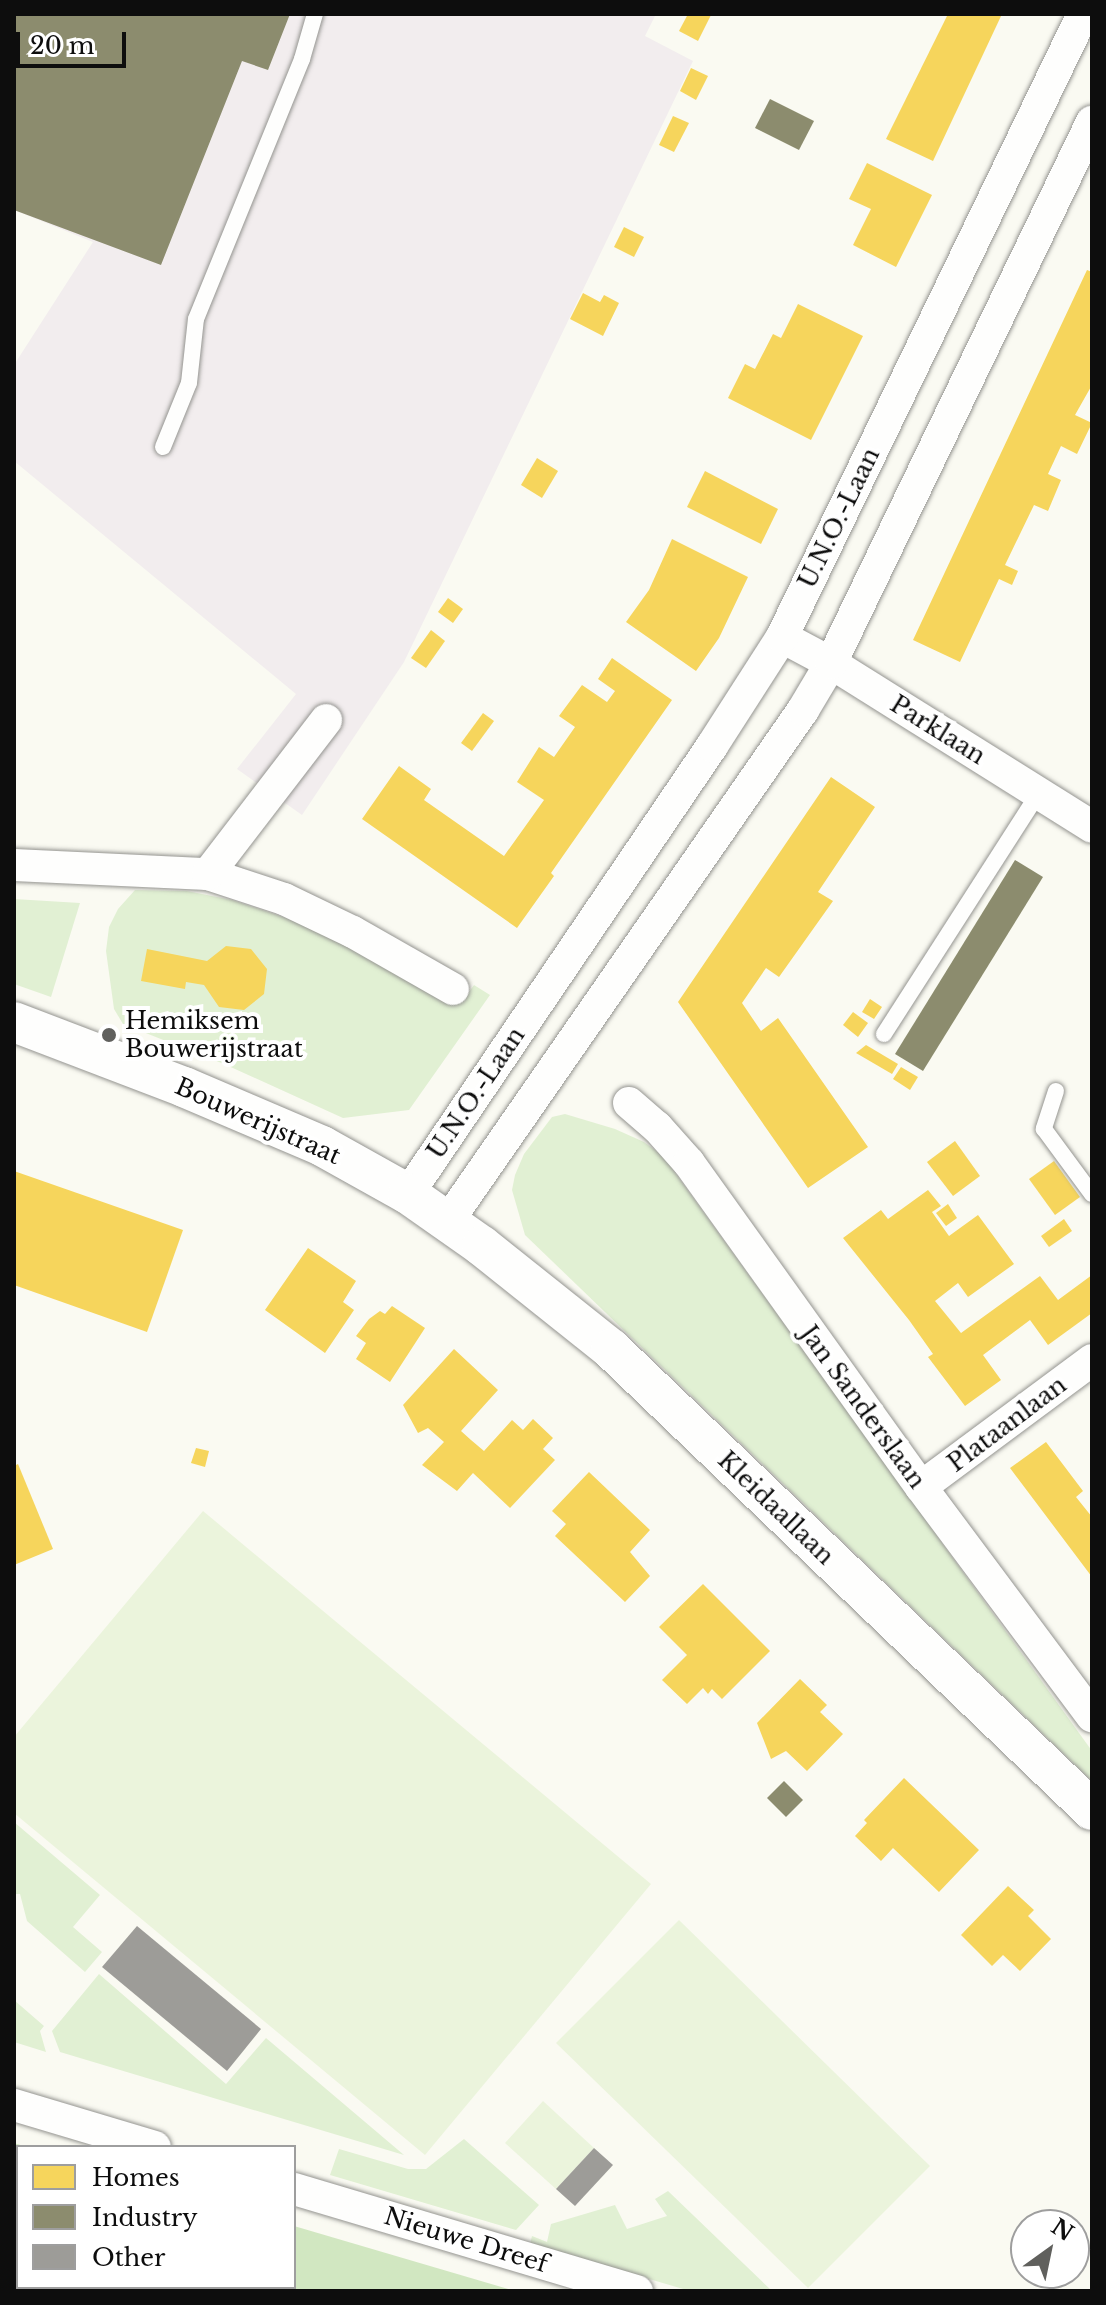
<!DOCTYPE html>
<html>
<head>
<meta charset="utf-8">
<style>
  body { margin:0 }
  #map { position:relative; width:1106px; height:2305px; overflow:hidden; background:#fafaf2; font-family:"Libre Baskerville",serif }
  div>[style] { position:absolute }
  .industrial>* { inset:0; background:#f2edee }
  .green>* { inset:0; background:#e1f0d3 }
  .forest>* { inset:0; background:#d1e7c1 }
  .pitch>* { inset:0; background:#ebf4dc }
  .homes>* { inset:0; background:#f6d55c }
  .industry>* { inset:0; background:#8c8c6e }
  .building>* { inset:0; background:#9d9c98 }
  .roads { filter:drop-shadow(0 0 2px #949490) drop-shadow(0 0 2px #949490) }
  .service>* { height:16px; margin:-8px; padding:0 8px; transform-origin:8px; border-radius:8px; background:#fefefd }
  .minor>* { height:32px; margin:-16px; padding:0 16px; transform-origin:16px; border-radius:16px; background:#fefefd }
  .tertiary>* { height:40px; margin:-20px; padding:0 20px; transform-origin:20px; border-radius:20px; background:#fefefd }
  .dots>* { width:22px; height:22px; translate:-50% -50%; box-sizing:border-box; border:4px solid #fff; border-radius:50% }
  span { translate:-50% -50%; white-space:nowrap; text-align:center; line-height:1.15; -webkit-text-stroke:8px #fff; paint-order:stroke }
  .street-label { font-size:24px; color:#0d0d0d }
  .poi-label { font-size:24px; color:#0d0d0d }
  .left { translate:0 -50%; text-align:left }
  .frame { position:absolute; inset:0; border:16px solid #0d0d0d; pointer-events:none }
  .legend { position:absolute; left:16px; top:2145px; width:280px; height:144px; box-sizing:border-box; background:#fff; border:2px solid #9e9e9e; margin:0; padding:10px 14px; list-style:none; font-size:24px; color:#0d0d0d }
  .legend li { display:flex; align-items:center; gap:16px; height:40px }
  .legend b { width:40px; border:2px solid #9e9e9e }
  .north { position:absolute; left:1010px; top:2209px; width:80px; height:80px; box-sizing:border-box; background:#fff; border:2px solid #9e9e9e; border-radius:50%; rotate:33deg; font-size:22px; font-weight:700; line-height:32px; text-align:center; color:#0d0d0d }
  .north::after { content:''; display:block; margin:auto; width:28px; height:36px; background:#60605d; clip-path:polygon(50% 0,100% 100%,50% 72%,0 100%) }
  .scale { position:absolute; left:16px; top:32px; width:110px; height:36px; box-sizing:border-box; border:4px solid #0d0d0d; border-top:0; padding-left:10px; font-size:24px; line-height:28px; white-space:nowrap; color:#0d0d0d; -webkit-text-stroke:6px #fff; paint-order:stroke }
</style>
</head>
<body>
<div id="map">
  <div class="industrial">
    <i style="clip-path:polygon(14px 14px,656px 14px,645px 36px,693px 61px,404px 662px,302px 815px,237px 769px,296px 694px,14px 461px,14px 365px,93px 242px,14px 210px)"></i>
  </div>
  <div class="green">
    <i style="clip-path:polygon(135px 890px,187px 891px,232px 900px,316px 928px,462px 1002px,474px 985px,490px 995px,409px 1110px,343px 1118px,224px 1064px,123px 1024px,114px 1009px,106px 951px,109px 927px,118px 909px)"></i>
    <i style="clip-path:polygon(14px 899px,80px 903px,51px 997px,14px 984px)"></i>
    <i style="clip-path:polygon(565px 1114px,615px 1129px,644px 1142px,663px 1156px,1092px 1751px,1092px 1781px,525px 1235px,512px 1190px,515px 1175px,524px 1154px,552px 1117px)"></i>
    <i style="clip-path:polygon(14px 1822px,100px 1895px,73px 1927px,102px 1952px,85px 1972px,27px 1921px,20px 1894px,14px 1894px)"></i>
    <i style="clip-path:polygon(99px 1974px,226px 2084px,266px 2038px,404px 2155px,60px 2052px,52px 2031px)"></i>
    <i style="clip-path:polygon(14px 2000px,44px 2026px,40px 2031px,46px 2052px,14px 2042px)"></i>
    <i style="clip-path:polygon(464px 2139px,539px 2205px,516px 2230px,330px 2175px,339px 2149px,408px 2169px,426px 2169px)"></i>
    <i style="clip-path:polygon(668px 2191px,772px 2291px,690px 2291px,530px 2244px,532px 2236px,547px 2242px,551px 2224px,615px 2205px,627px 2229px,667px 2216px,655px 2199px)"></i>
  </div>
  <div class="forest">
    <i style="clip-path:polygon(14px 2143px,27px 2147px,18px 2147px,18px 2287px,294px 2287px,294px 2226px,515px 2291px,14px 2291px)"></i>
  </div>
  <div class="pitch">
    <i style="clip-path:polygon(203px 1511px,651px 1884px,425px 2155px,14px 1813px,14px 1737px)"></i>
    <i style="clip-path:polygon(679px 1920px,930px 2166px,808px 2288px,556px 2043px)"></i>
    <i style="clip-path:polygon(543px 2101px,594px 2148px,556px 2189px,505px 2143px)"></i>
  </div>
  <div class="homes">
    <i style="clip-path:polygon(688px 14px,711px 15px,698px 41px,679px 31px)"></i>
    <i style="clip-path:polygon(948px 14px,1002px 14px,933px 161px,886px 139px)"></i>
    <i style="clip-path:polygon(691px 68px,708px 76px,696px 100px,680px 91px)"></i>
    <i style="clip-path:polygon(673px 116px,689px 123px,674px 152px,659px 145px)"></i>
    <i style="clip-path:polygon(867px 163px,932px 195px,896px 267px,853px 245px,871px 209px,849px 199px)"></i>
    <i style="clip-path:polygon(624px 227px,644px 237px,634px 257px,614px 247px)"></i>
    <i style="clip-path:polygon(1087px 270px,1092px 272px,1092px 385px,1075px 415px,1092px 423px,1077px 454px,1061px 446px,1048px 474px,1061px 480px,1048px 511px,1034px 505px,1005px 565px,1018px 571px,1012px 585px,999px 579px,960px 662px,913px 640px)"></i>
    <i style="clip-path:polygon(583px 293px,600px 302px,604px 295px,619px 303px,603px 336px,570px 319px)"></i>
    <i style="clip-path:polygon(798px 304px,863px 336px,811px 440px,728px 398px,745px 364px,755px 369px,773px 334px,781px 338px)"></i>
    <i style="clip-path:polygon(537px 458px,558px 471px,542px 498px,521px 485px)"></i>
    <i style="clip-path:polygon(705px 471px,778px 509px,761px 544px,687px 507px)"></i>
    <i style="clip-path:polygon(672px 539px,748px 577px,719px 638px,696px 671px,626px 622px,649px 590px)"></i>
    <i style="clip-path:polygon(448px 598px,463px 609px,453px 623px,438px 612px)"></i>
    <i style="clip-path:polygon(431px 630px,445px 641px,426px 668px,411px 658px)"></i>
    <i style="clip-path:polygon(612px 658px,672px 700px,551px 873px,554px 876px,517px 928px,362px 819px,399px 766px,431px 789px,424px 800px,504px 856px,544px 800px,517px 782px,539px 747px,554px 757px,575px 727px,559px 716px,582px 685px,607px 702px,615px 691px,598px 679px)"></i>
    <i style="clip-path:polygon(483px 713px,494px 721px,472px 751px,461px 743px)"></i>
    <i style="clip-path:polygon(831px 777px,875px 807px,818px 892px,833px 901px,779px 977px,766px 968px,742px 1003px,761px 1031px,778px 1018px,868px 1147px,808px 1188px,678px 1002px)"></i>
    <i style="clip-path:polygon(226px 946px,251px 949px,267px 969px,264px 994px,244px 1010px,219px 1007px,204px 985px,186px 982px,185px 989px,141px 981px,147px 949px,207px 961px)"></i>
    <i style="clip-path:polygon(870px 999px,882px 1007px,874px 1019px,862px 1012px)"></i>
    <i style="clip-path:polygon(853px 1012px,868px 1023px,858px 1037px,843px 1025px)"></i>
    <i style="clip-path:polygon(866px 1045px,898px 1064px,892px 1074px,856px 1053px)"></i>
    <i style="clip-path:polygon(901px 1067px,918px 1077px,910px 1090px,893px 1079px)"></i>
    <i style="clip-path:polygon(955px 1141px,980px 1176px,953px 1196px,927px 1162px)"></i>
    <i style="clip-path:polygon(1054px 1161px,1080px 1197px,1055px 1215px,1029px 1179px)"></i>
    <i style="clip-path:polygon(14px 1171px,183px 1230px,147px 1332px,14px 1285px)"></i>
    <i style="clip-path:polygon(928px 1190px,941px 1206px,932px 1212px,949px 1236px,978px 1215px,1014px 1264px,968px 1297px,958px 1283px,935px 1301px,961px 1333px,1040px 1276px,1058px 1300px,1092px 1275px,1092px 1313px,1048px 1345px,1030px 1320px,983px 1355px,1001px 1380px,965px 1406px,928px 1357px,933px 1354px,909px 1320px,843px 1238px,881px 1210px,888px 1219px)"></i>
    <i style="clip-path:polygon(948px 1204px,957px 1218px,946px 1226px,936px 1213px)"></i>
    <i style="clip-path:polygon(1064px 1219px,1072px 1231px,1049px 1247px,1041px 1236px)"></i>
    <i style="clip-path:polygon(308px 1248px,356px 1281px,343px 1302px,354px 1310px,325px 1353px,265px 1310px)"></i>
    <i style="clip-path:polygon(392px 1306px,425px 1328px,390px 1382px,356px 1359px,366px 1343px,356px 1336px,369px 1319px,380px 1311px,385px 1314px)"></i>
    <i style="clip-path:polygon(454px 1349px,498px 1390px,461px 1431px,471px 1440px,484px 1451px,512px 1420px,523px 1430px,533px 1419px,553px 1438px,543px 1449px,555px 1460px,510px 1508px,473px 1473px,457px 1491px,422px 1465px,444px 1442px,428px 1428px,418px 1433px,403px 1405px)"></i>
    <i style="clip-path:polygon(1046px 1442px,1083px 1491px,1076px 1497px,1092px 1517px,1092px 1577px,1010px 1468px)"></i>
    <i style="clip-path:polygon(196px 1448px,209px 1451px,205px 1467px,191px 1463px)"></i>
    <i style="clip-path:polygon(18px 1464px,53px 1549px,14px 1565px,14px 1466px)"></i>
    <i style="clip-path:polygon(589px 1472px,650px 1530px,630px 1552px,650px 1576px,625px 1602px,555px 1536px,566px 1524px,552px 1511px)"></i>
    <i style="clip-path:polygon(703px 1584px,770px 1651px,722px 1699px,712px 1689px,708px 1694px,703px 1688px,687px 1704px,662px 1680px,687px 1655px,659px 1627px)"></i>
    <i style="clip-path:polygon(800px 1679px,827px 1705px,820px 1712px,843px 1734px,807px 1771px,786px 1751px,771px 1759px,757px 1723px)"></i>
    <i style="clip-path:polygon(904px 1778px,979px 1850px,939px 1892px,893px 1848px,881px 1861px,855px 1836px,867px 1823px,864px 1820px)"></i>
    <i style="clip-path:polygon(1008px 1886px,1034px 1910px,1028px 1916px,1051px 1939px,1020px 1971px,1003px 1955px,992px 1966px,961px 1935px)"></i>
  </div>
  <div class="industry">
    <i style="clip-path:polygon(14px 14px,290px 14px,268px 70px,242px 61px,161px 265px,14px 210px)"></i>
    <i style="clip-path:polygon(770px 99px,814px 121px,799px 150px,755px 128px)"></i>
    <i style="clip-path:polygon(1015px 860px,1043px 877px,923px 1071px,895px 1054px)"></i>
    <i style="clip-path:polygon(784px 1781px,803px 1800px,786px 1817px,767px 1798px)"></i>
  </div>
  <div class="building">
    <i style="clip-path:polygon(137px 1926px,261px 2029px,227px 2071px,102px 1967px)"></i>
    <i style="clip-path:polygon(594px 2148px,613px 2165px,575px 2206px,556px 2189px)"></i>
  </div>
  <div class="roads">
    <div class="service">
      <i style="left:163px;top:447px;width:69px;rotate:-67.9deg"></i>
      <i style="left:189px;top:383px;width:64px;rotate:-83.8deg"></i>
      <i style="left:196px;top:319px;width:281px;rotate:-67.8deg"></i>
      <i style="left:302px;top:59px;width:47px;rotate:-73.9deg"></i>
      <i style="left:884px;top:1034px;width:287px;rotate:-57.3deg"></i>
      <i style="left:1056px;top:1091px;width:40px;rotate:108deg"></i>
      <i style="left:1044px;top:1129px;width:81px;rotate:53.6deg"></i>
    </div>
    <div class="minor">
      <i style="left:782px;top:637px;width:55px;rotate:28deg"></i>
      <i style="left:831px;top:663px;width:308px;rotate:32.1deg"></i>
      <i style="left:14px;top:865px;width:194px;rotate:2.7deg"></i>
      <i style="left:208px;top:874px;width:80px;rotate:18.2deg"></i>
      <i style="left:284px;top:899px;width:76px;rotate:25.6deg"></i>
      <i style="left:353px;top:932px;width:115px;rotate:29.7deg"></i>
      <i style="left:208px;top:874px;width:194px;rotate:-52.5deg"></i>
      <i style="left:629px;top:1103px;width:37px;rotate:41deg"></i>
      <i style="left:657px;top:1127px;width:48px;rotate:48.4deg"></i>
      <i style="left:689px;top:1163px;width:398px;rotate:54.4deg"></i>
      <i style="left:921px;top:1487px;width:286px;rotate:53.3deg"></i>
      <i style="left:408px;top:1194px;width:541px;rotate:-55.84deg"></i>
      <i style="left:712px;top:746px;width:130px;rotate:-57.3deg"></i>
      <i style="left:782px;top:637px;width:692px;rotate:-64.21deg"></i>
      <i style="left:448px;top:1221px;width:622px;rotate:-55.21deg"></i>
      <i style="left:803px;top:710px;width:55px;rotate:-59.2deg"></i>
      <i style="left:831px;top:663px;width:601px;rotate:-64.25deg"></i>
      <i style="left:921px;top:1487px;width:213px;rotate:-36.6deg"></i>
      <i style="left:14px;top:2105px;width:147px;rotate:16.6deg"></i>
      <i style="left:294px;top:2189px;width:358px;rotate:16.6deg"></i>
    </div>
    <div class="tertiary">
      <i style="left:14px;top:1022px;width:182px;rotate:20.9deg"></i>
      <i style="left:184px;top:1087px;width:150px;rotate:23.1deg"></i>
      <i style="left:322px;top:1146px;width:98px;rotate:29.2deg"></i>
      <i style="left:408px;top:1194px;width:90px;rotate:35.1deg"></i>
      <i style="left:482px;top:1246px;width:165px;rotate:38.6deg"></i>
      <i style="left:611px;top:1349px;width:666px;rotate:43.78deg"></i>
    </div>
  </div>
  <div class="dots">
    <i style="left:109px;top:1035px;background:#60605d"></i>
  </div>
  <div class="street-label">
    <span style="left:839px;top:518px;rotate:-64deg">U.N.O.-Laan</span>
    <span style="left:938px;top:730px;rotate:32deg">Parklaan</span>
    <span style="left:476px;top:1093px;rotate:-56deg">U.N.O.-Laan</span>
    <span style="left:258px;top:1121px;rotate:24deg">Bouwerijstraat</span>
    <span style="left:863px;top:1407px;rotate:54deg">Jan Sanderslaan</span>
    <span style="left:1007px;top:1424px;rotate:-37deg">Plataanlaan</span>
    <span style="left:776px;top:1508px;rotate:44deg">Kleidaallaan</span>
    <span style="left:466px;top:2240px;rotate:17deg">Nieuwe Dreef</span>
  </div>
  <div class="poi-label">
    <span class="left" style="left:125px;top:1035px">Hemiksem<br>Bouwerijstraat</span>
  </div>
  <div class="frame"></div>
  <ul class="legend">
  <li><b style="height:22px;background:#f6d55c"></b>Homes</li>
  <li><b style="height:22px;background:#8c8c6e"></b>Industry</li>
  <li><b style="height:22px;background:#9d9c98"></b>Other</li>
  </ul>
  <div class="north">N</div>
  <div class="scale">20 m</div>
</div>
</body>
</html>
